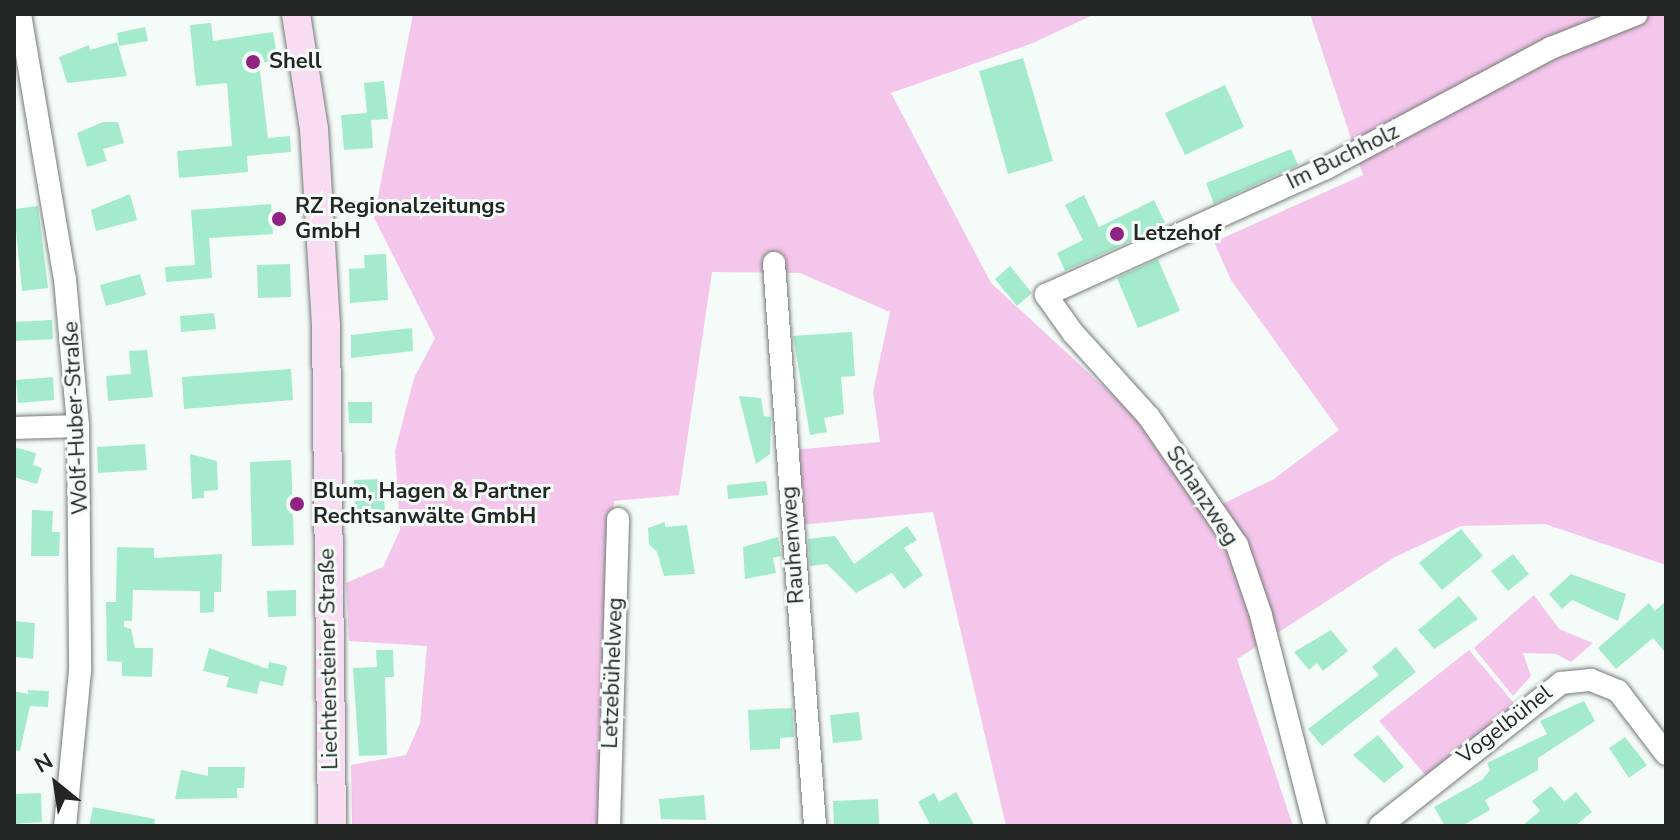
<!DOCTYPE html>
<html>
<head>
<meta charset="utf-8">
<style>
  body { margin:0 }
  #map { position:relative; width:1680px; height:840px; overflow:hidden; background:#f5fbf8; font-family:"Nunito Sans",sans-serif }
  div>[style] { position:absolute }
  .green>* { inset:0; background:#f5c6ec }
  .building>* { inset:0; background:#a4ebce }
  .roads { filter:drop-shadow(0 0 2px #757b78) drop-shadow(0 0 2px #757b78) }
  .minor>* { height:22px; margin:-11px; padding:0 11px; transform-origin:11px; border-radius:11px; background:#fff }
  .major>* { height:28px; margin:-14px; padding:0 14px; transform-origin:14px; border-radius:14px; background:#f8ddf2 }
  .dots>* { width:22px; height:22px; translate:-50% -50%; box-sizing:border-box; border:4px solid #f5fbf8; border-radius:50% }
  span { translate:-50% -50%; white-space:nowrap; text-align:center; line-height:1.15; -webkit-text-stroke:6px #f5fbf8; paint-order:stroke }
  .poi-label { font-size:22px; color:#232625; font-weight:700 }
  .left { translate:0 -50%; text-align:left }
  .street-label { font-size:22px; color:#232625 }
  .frame { position:absolute; inset:0; border:16px solid #232625; pointer-events:none }
  .north { position:absolute; left:16px; top:744px; width:80px; height:80px; -webkit-text-stroke:6px #f5fbf8; paint-order:stroke; rotate:330deg; font-size:22px; font-weight:700; line-height:32px; text-align:center; color:#232625 }
  .north::after { content:''; display:block; margin:auto; width:28px; height:36px; background:#232625; clip-path:polygon(50% 0,100% 100%,50% 72%,0 100%) }
</style>
</head>
<body>
<div id="map">
  <div class="green">
    <i style="clip-path:polygon(413px 14px,1095px 14px,1033px 43px,891px 93px,991px 283px,1144px 424px,1216px 507px,1274px 479px,1339px 430px,1231px 280px,1214px 242px,1363px 175px,1310px 14px,1666px 14px,1666px 565px,1545px 524px,1461px 526px,1395px 557px,1237px 659px,1293px 826px,1006px 826px,933px 512px,800px 525px,793px 450px,880px 442px,873px 392px,890px 312px,800px 273px,712px 272px,679px 495px,614px 501px,608px 826px,352px 826px,351px 765px,406px 755px,420px 723px,427px 646px,349px 641px,346px 583px,383px 567px,400px 530px,395px 451px,414px 378px,435px 338px,374px 218px)"></i>
    <i style="clip-path:polygon(1534px 595px,1559px 629px,1593px 643px,1571px 662px,1556px 654px,1523px 653px,1531px 676px,1513px 696px,1474px 648px)"></i>
    <i style="clip-path:polygon(1469px 650px,1518px 708px,1428px 778px,1379px 721px)"></i>
  </div>
  <div class="building">
    <i style="clip-path:polygon(211px 23px,213px 41px,273px 32px,278px 60px,259px 63px,268px 138px,290px 136px,291px 152px,247px 156px,248px 172px,179px 178px,177px 151px,232px 146px,227px 83px,196px 86px,190px 25px)"></i>
    <i style="clip-path:polygon(145px 27px,148px 41px,119px 46px,117px 33px)"></i>
    <i style="clip-path:polygon(117px 42px,127px 76px,67px 83px,59px 57px,89px 45px,90px 50px)"></i>
    <i style="clip-path:polygon(1023px 58px,1053px 161px,1008px 174px,979px 71px)"></i>
    <i style="clip-path:polygon(384px 81px,388px 119px,371px 120px,373px 148px,344px 150px,341px 115px,367px 113px,364px 83px)"></i>
    <i style="clip-path:polygon(1225px 85px,1244px 127px,1185px 155px,1165px 113px)"></i>
    <i style="clip-path:polygon(103px 122px,118px 122px,124px 143px,103px 149px,107px 161px,87px 167px,77px 133px)"></i>
    <i style="clip-path:polygon(1291px 149px,1298px 165px,1214px 204px,1206px 183px)"></i>
    <i style="clip-path:polygon(130px 194px,137px 220px,96px 231px,91px 210px)"></i>
    <i style="clip-path:polygon(1084px 195px,1099px 227px,1154px 200px,1166px 225px,1065px 271px,1057px 253px,1083px 240px,1065px 205px)"></i>
    <i style="clip-path:polygon(271px 204px,273px 234px,209px 238px,212px 278px,166px 282px,165px 267px,195px 265px,191px 210px)"></i>
    <i style="clip-path:polygon(38px 206px,48px 288px,22px 291px,14px 209px)"></i>
    <i style="clip-path:polygon(386px 254px,388px 300px,350px 303px,349px 269px,365px 268px,364px 255px)"></i>
    <i style="clip-path:polygon(1158px 259px,1180px 311px,1138px 328px,1117px 278px)"></i>
    <i style="clip-path:polygon(290px 264px,291px 297px,258px 298px,257px 265px)"></i>
    <i style="clip-path:polygon(1010px 266px,1032px 293px,1017px 306px,995px 279px)"></i>
    <i style="clip-path:polygon(140px 274px,146px 295px,106px 306px,100px 285px)"></i>
    <i style="clip-path:polygon(214px 313px,216px 329px,181px 332px,180px 316px)"></i>
    <i style="clip-path:polygon(52px 320px,53px 339px,14px 341px,14px 322px)"></i>
    <i style="clip-path:polygon(412px 328px,413px 351px,351px 358px,351px 335px)"></i>
    <i style="clip-path:polygon(852px 332px,855px 376px,841px 377px,844px 414px,824px 418px,827px 432px,810px 435px,793px 336px)"></i>
    <i style="clip-path:polygon(147px 350px,153px 397px,108px 401px,106px 376px,131px 374px,129px 351px)"></i>
    <i style="clip-path:polygon(291px 369px,293px 400px,184px 409px,182px 377px)"></i>
    <i style="clip-path:polygon(53px 377px,54px 400px,18px 403px,16px 380px)"></i>
    <i style="clip-path:polygon(739px 396px,761px 398px,764px 416px,771px 417px,770px 454px,756px 464px)"></i>
    <i style="clip-path:polygon(348px 402px,372px 402px,372px 423px,349px 423px)"></i>
    <i style="clip-path:polygon(145px 444px,147px 470px,98px 473px,97px 447px)"></i>
    <i style="clip-path:polygon(14px 447px,36px 453px,33px 465px,42px 468px,37px 484px,14px 477px)"></i>
    <i style="clip-path:polygon(190px 454px,217px 461px,218px 490px,204px 491px,204px 498px,192px 499px)"></i>
    <i style="clip-path:polygon(291px 460px,294px 545px,252px 546px,250px 462px)"></i>
    <i style="clip-path:polygon(383px 479px,385px 513px,355px 514px,354px 480px)"></i>
    <i style="clip-path:polygon(766px 481px,768px 495px,728px 499px,727px 485px)"></i>
    <i style="clip-path:polygon(32px 510px,53px 511px,52px 532px,60px 532px,59px 556px,31px 556px)"></i>
    <i style="clip-path:polygon(665px 522px,665px 527px,687px 525px,695px 574px,664px 576px,657px 552px,649px 544px,648px 528px)"></i>
    <i style="clip-path:polygon(907px 526px,917px 540px,904px 548px,923px 575px,904px 589px,892px 573px,856px 593px,827px 564px,810px 566px,808px 539px,835px 536px,854px 564px)"></i>
    <i style="clip-path:polygon(1461px 529px,1483px 556px,1442px 590px,1419px 563px)"></i>
    <i style="clip-path:polygon(778px 537px,781px 556px,773px 558px,776px 573px,745px 579px,743px 547px)"></i>
    <i style="clip-path:polygon(117px 547px,154px 548px,154px 558px,222px 554px,221px 592px,214px 592px,214px 612px,200px 613px,200px 591px,133px 590px,132px 621px,124px 621px,124px 627px,131px 629px,135px 648px,153px 648px,152px 677px,122px 676px,122px 662px,107px 661px,106px 602px,116px 602px)"></i>
    <i style="clip-path:polygon(1513px 554px,1529px 574px,1508px 591px,1491px 571px)"></i>
    <i style="clip-path:polygon(1571px 574px,1626px 594px,1618px 621px,1572px 600px,1562px 609px,1549px 594px)"></i>
    <i style="clip-path:polygon(296px 590px,296px 616px,268px 617px,267px 591px)"></i>
    <i style="clip-path:polygon(1459px 596px,1478px 619px,1434px 649px,1418px 630px)"></i>
    <i style="clip-path:polygon(1666px 601px,1666px 653px,1653px 638px,1616px 669px,1598px 648px,1649px 603px,1655px 611px)"></i>
    <i style="clip-path:polygon(14px 621px,35px 623px,33px 659px,16px 657px)"></i>
    <i style="clip-path:polygon(1331px 630px,1348px 651px,1323px 671px,1317px 663px,1309px 670px,1294px 652px)"></i>
    <i style="clip-path:polygon(1396px 647px,1416px 672px,1322px 746px,1308px 729px,1379px 675px,1372px 667px)"></i>
    <i style="clip-path:polygon(209px 648px,268px 669px,269px 662px,287px 666px,283px 686px,260px 681px,257px 694px,226px 687px,229px 677px,203px 671px)"></i>
    <i style="clip-path:polygon(376px 650px,393px 650px,394px 677px,385px 677px,387px 755px,359px 756px,353px 668px,377px 667px)"></i>
    <i style="clip-path:polygon(28px 690px,49px 691px,48px 707px,30px 706px,20px 751px,14px 750px,14px 691px,28px 694px)"></i>
    <i style="clip-path:polygon(1584px 701px,1595px 721px,1538px 758px,1538px 770px,1485px 800px,1490px 810px,1462px 826px,1445px 826px,1434px 807px,1482px 780px,1490px 770px,1487px 763px,1547px 734px,1540px 721px)"></i>
    <i style="clip-path:polygon(792px 708px,794px 737px,780px 738px,780px 749px,750px 750px,748px 710px)"></i>
    <i style="clip-path:polygon(859px 712px,862px 740px,833px 743px,830px 715px)"></i>
    <i style="clip-path:polygon(1378px 735px,1404px 767px,1384px 783px,1353px 755px)"></i>
    <i style="clip-path:polygon(1625px 737px,1647px 765px,1629px 778px,1609px 748px)"></i>
    <i style="clip-path:polygon(208px 767px,245px 767px,244px 788px,237px 788px,237px 798px,175px 799px,181px 770px,208px 776px)"></i>
    <i style="clip-path:polygon(1551px 786px,1564px 802px,1576px 792px,1592px 812px,1575px 826px,1522px 826px,1540px 811px,1532px 801px)"></i>
    <i style="clip-path:polygon(956px 792px,975px 826px,931px 826px,918px 802px,934px 793px,939px 802px)"></i>
    <i style="clip-path:polygon(41px 793px,42px 822px,14px 824px,14px 794px)"></i>
    <i style="clip-path:polygon(704px 795px,706px 820px,661px 819px,659px 799px)"></i>
    <i style="clip-path:polygon(878px 799px,879px 826px,834px 826px,833px 801px)"></i>
    <i style="clip-path:polygon(93px 807px,155px 819px,154px 826px,89px 826px)"></i>
  </div>
  <div class="roads">
    <div class="minor">
      <i style="left:20px;top:14px;width:269px;rotate:80.4deg"></i>
      <i style="left:65px;top:279px;width:148px;rotate:84.9deg"></i>
      <i style="left:78px;top:426px;width:245px;rotate:89.5deg"></i>
      <i style="left:80px;top:671px;width:156px;rotate:95.5deg"></i>
      <i style="left:774px;top:263px;width:564px;rotate:85.83deg"></i>
      <i style="left:14px;top:428px;width:64px;rotate:-1.8deg"></i>
      <i style="left:609px;top:826px;width:307px;rotate:-88.3deg"></i>
      <i style="left:1315px;top:826px;width:218px;rotate:-104.4deg"></i>
      <i style="left:1261px;top:615px;width:74px;rotate:-108.9deg"></i>
      <i style="left:1237px;top:545px;width:155px;rotate:-124.5deg"></i>
      <i style="left:1149px;top:417px;width:113px;rotate:-132.1deg"></i>
      <i style="left:1073px;top:333px;width:47px;rotate:-125.4deg"></i>
      <i style="left:1046px;top:295px;width:307px;rotate:-24.4deg"></i>
      <i style="left:1326px;top:168px;width:255px;rotate:-28.1deg"></i>
      <i style="left:1551px;top:48px;width:92px;rotate:-21.6deg"></i>
      <i style="left:1380px;top:826px;width:231px;rotate:-38.3deg"></i>
      <i style="left:1561px;top:683px;width:30px;rotate:-6deg"></i>
      <i style="left:1591px;top:680px;width:29px;rotate:22deg"></i>
      <i style="left:1618px;top:691px;width:79px;rotate:52.7deg"></i>
    </div>
    <div class="major">
      <i style="left:296px;top:14px;width:116px;rotate:81.1deg"></i>
      <i style="left:314px;top:129px;width:197px;rotate:86.5deg"></i>
      <i style="left:326px;top:326px;width:500px;rotate:89.31deg"></i>
    </div>
  </div>
  <div class="dots">
    <i style="left:253px;top:62px;background:#902284"></i>
    <i style="left:279px;top:219px;background:#902284"></i>
    <i style="left:1117px;top:234px;background:#902284"></i>
    <i style="left:297px;top:504px;background:#902284"></i>
  </div>
  <div class="poi-label">
    <span class="left" style="left:269px;top:62px">Shell</span>
    <span class="left" style="left:295px;top:219px">RZ Regionalzeitungs<br>GmbH</span>
    <span class="left" style="left:1133px;top:234px">Letzehof</span>
    <span class="left" style="left:313px;top:504px">Blum, Hagen &amp; Partner<br>Rechtsanwälte GmbH</span>
  </div>
  <div class="street-label">
    <span style="left:1343px;top:157px;rotate:-26deg">Im Buchholz</span>
    <span style="left:76px;top:418px;rotate:-93deg">Wolf-Huber-Straße</span>
    <span style="left:1202px;top:496px;rotate:57deg">Schanzweg</span>
    <span style="left:793px;top:545px;rotate:-94deg">Rauhenweg</span>
    <span style="left:329px;top:659px;rotate:-91deg">Liechtensteiner Straße</span>
    <span style="left:613px;top:673px;rotate:-88deg">Letzebühelweg</span>
    <span style="left:1505px;top:725px;rotate:-38deg">Vogelbühel</span>
  </div>
  <div class="frame"></div>
  <div class="north">N</div>
</div>
</body>
</html>
